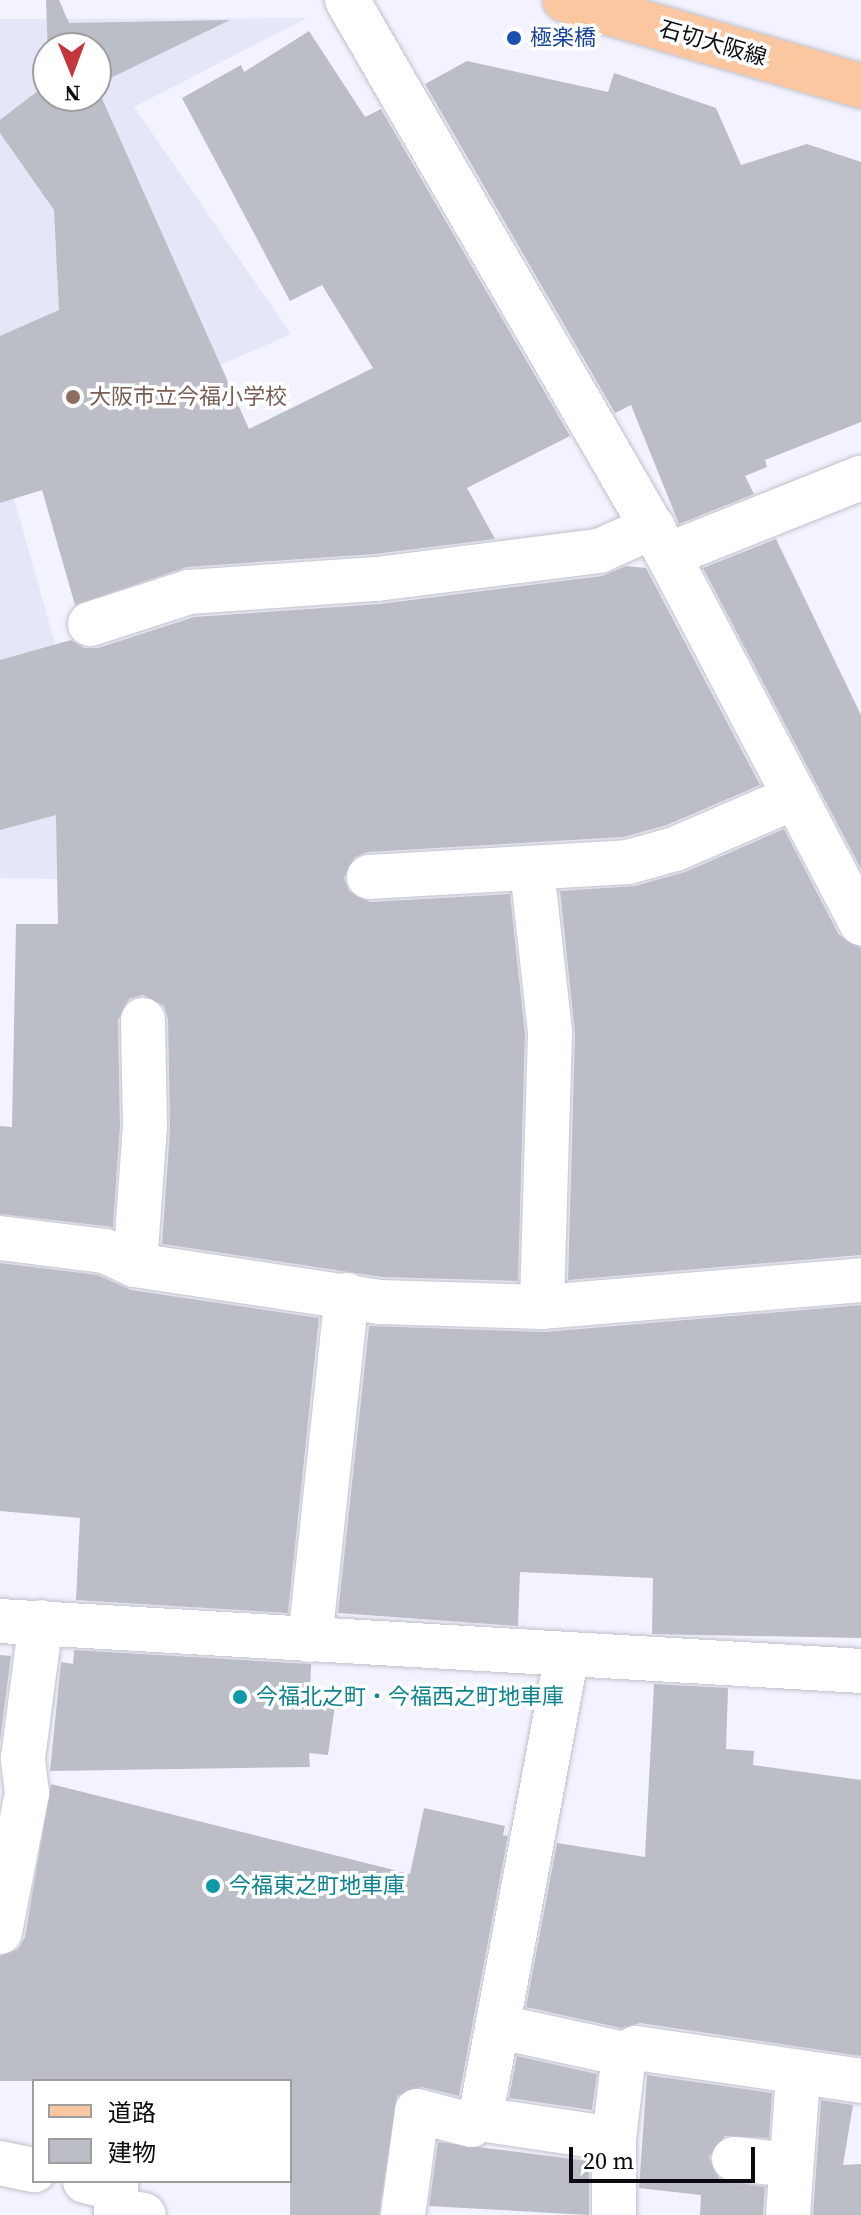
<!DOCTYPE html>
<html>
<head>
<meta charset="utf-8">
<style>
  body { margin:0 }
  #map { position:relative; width:861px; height:2215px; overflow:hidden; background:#f2f3fe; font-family:"Source Serif 4","Noto Sans JP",serif }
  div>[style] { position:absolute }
  .built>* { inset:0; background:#e4e7f8 }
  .building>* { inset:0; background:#bbbdc7 }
  .roads { filter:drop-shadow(0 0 2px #c0c1cb) drop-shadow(0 0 2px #c0c1cb) }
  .minor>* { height:44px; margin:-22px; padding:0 22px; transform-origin:22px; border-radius:22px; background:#fff }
  .major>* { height:44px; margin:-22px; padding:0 22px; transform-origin:22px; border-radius:22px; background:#fbc7a1 }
  .dots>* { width:22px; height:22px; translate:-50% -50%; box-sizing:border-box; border:4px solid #fff; border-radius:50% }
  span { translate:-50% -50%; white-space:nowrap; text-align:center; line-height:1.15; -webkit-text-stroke:7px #fff; paint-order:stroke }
  .transit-label { font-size:22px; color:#164399 }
  .left { translate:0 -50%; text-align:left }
  .street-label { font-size:22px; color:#0c0c10 }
  .education-label { font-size:22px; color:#785e54 }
  .culture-label { font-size:22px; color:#0d838f }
  .legend { position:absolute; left:32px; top:2079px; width:260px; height:104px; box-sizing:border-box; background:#fff; border:2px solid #9e9e9f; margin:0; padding:10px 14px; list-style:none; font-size:24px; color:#0c0c10 }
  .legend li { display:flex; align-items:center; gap:16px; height:40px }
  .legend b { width:40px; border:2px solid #9e9e9f }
  .north { position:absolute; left:32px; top:32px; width:80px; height:80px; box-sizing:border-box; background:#fff; border:2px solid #9e9e9f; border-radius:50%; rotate:179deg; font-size:22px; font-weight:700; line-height:32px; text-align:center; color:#0c0c10 }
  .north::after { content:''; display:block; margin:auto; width:28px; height:36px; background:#c5363c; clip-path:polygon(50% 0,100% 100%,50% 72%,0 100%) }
  .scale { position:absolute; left:569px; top:2147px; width:186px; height:36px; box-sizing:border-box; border:4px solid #0c0c10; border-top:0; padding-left:10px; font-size:24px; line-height:28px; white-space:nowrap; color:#0c0c10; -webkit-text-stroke:6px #fff; paint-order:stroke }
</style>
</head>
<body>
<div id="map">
  <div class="built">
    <i style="clip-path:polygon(evenodd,307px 18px,134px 107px,291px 334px,3px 460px,91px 771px,103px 880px,0 878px,0 19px,307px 18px,48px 48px,96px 48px,96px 96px,48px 96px,48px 48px)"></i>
  </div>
  <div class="building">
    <i style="clip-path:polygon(46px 0,59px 0,69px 23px,230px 20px,96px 85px,249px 429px,373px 368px,322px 285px,290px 301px,182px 98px,241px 65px,244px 72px,309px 31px,365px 117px,381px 109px,570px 436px,467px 488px,495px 539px,375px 554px,187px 567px,75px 605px,42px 490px,0 503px,0 336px,59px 310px,54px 210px,0 133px,0 120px,48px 83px,48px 96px,96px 96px,96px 48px,48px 48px,48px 55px)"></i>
    <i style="clip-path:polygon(467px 61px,608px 92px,614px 73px,716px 108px,741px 165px,807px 144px,861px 162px,861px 422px,765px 460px,767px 467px,745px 476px,754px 494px,679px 524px,631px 405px,615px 413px,425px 84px)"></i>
    <i style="clip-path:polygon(776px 539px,861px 715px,861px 869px,703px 568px)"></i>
    <i style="clip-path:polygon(626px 566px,646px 568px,760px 785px,667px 825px,624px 837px,368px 852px,355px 857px,344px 878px,349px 891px,370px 902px,510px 894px,525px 1034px,518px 1281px,382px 1277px,162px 1244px,170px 1129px,168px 1020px,164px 1006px,143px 995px,129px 999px,118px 1020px,120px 1126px,113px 1227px,0 1214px,0 1126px,12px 1127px,16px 924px,58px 924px,56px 815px,0 830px,0 660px,71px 640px,84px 648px,98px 648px,194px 617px,380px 604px,602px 576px)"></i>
    <i style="clip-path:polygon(784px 829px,839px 935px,861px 948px,861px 1255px,568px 1280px,575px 1034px,560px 891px,635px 886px,685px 872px)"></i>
    <i style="clip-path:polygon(0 1263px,98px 1275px,131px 1290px,319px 1318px,288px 1613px,76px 1600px,80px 1518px,0 1511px)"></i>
    <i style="clip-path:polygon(861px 1305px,861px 1638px,652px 1634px,653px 1578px,520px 1572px,518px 1626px,338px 1613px,369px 1326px,544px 1332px)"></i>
    <i style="clip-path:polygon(74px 1650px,311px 1664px,310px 1701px,335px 1705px,328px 1755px,309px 1753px,310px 1767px,50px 1771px,61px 1662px,73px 1664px)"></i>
    <i style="clip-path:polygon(0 1655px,11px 1656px,0 1741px)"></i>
    <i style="clip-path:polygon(654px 1684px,728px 1688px,726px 1749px,754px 1751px,753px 1765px,861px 1780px,861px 2056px,640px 2023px,621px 2028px,526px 2007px,557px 1843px,645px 1857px)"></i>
    <i style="clip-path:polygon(51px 1784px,410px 1874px,424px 1808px,505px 1826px,503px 1835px,508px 1836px,459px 2096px,422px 2087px,397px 2096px,379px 2215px,290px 2215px,290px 2081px,0 2081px,0 1956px,18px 1949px,25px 1937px)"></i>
    <i style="clip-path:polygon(517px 2056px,597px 2074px,592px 2110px,509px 2098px)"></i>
    <i style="clip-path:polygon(647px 2075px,772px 2093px,769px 2138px,725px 2136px,709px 2157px,720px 2180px,765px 2187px,763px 2215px,700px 2215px,701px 2195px,639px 2188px)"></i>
    <i style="clip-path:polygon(821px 2100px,853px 2105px,843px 2165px,861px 2164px,861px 2215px,813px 2215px)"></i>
    <i style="clip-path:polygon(438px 2142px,589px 2161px,589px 2215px,429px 2206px)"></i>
  </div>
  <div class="roads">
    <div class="minor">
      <i style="left:347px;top:0;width:641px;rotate:59.96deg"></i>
      <i style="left:668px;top:555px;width:416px;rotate:62.3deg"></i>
      <i style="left:668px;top:555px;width:208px;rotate:-21.8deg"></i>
      <i style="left:90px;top:624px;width:104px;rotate:-17.9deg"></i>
      <i style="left:189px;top:592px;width:188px;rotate:-4deg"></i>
      <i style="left:377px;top:579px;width:224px;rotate:-7.2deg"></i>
      <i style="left:599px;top:551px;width:59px;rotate:-24deg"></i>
      <i style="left:532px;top:869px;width:165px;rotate:83.7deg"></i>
      <i style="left:550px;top:1033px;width:274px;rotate:91.7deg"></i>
      <i style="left:369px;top:877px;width:259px;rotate:-3.3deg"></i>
      <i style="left:628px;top:862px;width:49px;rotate:-15.5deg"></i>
      <i style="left:675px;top:849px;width:131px;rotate:-23.4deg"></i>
      <i style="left:0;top:1238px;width:106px;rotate:7.1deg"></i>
      <i style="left:105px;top:1251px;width:33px;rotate:25deg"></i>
      <i style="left:135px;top:1265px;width:248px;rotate:8.6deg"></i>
      <i style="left:380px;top:1302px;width:162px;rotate:1.8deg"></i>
      <i style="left:542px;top:1307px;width:320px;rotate:-4.8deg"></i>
      <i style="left:135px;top:1265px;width:138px;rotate:-85.9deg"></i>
      <i style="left:145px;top:1127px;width:107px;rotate:-91.1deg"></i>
      <i style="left:0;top:1621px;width:862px;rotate:3.32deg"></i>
      <i style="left:310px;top:1640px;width:347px;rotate:-83.9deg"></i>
      <i style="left:0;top:1932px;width:142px;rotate:-79deg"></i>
      <i style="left:27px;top:1793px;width:35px;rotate:-97deg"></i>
      <i style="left:23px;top:1758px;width:137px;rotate:-82.5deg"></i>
      <i style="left:500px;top:2027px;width:127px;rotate:12.3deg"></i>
      <i style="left:624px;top:2054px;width:13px;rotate:-27deg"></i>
      <i style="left:636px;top:2048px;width:227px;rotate:8.3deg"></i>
      <i style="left:480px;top:2119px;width:135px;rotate:8.5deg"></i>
      <i style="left:734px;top:2159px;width:57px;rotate:6deg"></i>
      <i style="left:0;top:2163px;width:35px;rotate:12deg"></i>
      <i style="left:85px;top:2181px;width:32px;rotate:13deg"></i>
      <i style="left:116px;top:2188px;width:22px;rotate:90deg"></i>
      <i style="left:116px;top:2210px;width:28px;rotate:10deg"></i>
      <i style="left:403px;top:2215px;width:105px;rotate:-82.3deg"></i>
      <i style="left:417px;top:2111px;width:56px;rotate:14.5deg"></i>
      <i style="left:471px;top:2125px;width:11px;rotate:-34deg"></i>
      <i style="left:480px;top:2119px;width:473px;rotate:-79.4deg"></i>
      <i style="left:614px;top:2215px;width:76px;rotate:-90deg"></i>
      <i style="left:614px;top:2139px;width:86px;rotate:-83.3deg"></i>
      <i style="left:788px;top:2215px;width:139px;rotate:-85.9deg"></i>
    </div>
    <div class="major">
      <i style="left:565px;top:0;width:308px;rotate:16.2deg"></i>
    </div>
  </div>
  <div class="dots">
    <i style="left:514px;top:38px;background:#1a4fb4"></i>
    <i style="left:73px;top:397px;background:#8d6e63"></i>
    <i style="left:240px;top:1697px;background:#0f9aa8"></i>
    <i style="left:213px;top:1886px;background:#0f9aa8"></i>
  </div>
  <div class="transit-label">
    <span class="left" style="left:530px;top:38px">極楽橋</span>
  </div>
  <div class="street-label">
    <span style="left:713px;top:43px;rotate:16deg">石切大阪線</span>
  </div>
  <div class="education-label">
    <span class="left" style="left:89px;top:397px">大阪市立今福小学校</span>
  </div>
  <div class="culture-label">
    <span class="left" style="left:256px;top:1697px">今福北之町・今福西之町地車庫</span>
    <span class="left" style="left:229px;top:1886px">今福東之町地車庫</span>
  </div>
  <ul class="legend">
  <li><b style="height:10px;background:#fbc7a1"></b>道路</li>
  <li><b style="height:22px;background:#bbbdc7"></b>建物</li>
  </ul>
  <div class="north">N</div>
  <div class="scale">20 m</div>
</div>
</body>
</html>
